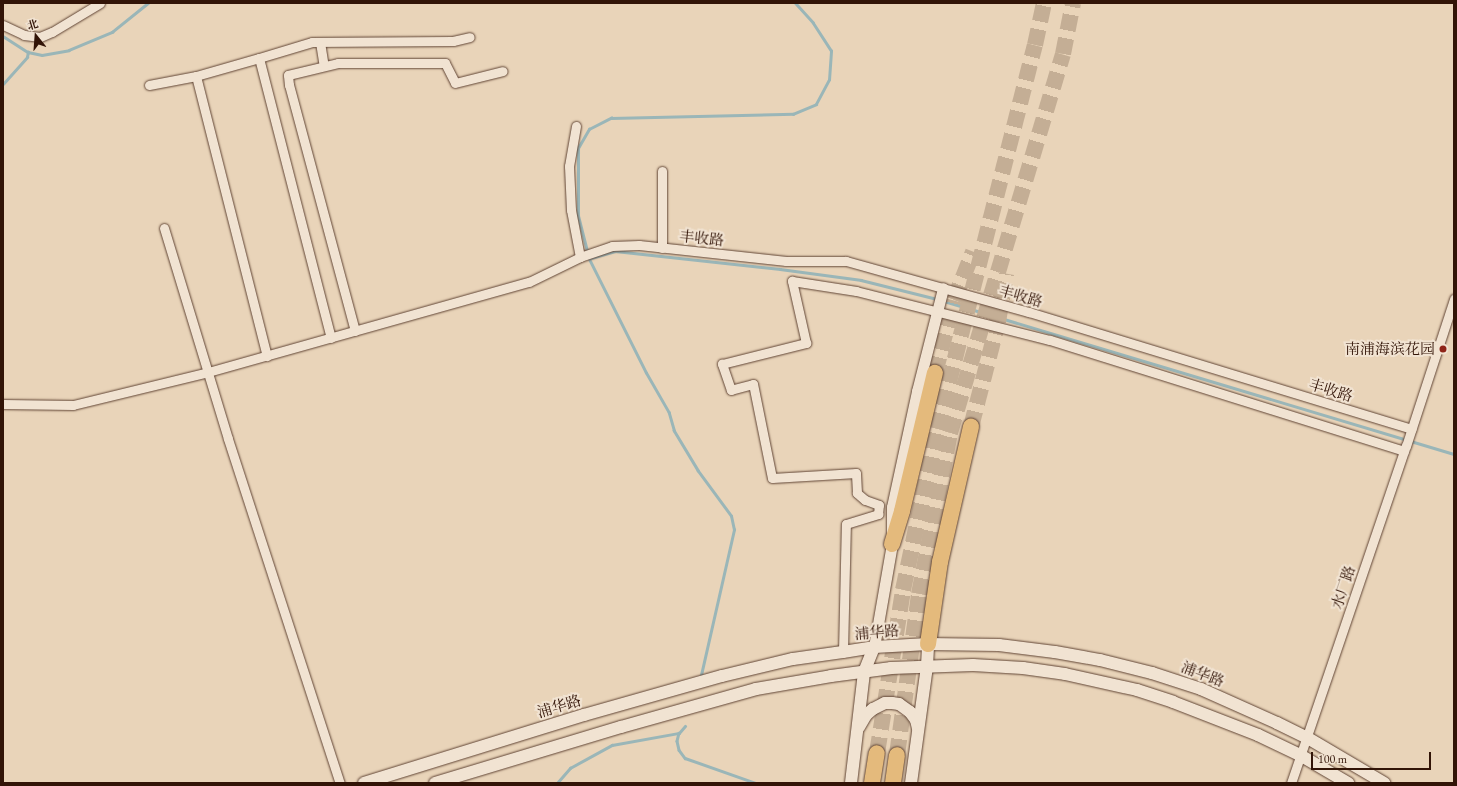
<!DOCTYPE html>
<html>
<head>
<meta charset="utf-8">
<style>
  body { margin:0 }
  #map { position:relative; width:1457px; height:786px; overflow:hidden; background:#e9d4b9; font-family:"EB Garamond","Noto Serif SC",serif }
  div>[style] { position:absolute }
  .stream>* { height:2.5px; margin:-1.25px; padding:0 1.25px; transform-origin:1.25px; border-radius:1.25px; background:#9ab6b8 }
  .motorway-tunnel>* { height:16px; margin-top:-8px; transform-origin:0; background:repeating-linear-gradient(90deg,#c4ae95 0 16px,transparent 0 24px) }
  .roads { filter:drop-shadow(0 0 1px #604434) drop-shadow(0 0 1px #604434) }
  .minor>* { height:9px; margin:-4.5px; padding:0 4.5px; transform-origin:4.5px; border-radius:4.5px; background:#f1e3d2 }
  .tertiary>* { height:11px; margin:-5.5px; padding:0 5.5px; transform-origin:5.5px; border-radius:5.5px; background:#f1e3d2 }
  .secondary>* { height:12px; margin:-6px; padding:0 6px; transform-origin:6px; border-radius:6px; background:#f1e3d2 }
  .motorway>* { height:16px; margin:-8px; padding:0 8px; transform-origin:8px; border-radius:8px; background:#e4ba7c }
  .dots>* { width:11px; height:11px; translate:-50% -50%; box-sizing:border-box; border:2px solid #f1e3d2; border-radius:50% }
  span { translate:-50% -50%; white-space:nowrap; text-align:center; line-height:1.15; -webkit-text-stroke:4px #f1e3d2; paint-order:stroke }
  .street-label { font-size:15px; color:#321407 }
  .poi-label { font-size:15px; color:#321407 }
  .right { translate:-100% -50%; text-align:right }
  .frame { position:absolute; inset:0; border:4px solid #321407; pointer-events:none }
  .north { position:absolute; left:16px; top:16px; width:40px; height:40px; -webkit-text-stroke:3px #f1e3d2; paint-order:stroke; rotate:343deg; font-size:11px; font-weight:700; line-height:16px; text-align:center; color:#321407 }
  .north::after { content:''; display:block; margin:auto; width:14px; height:18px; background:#321407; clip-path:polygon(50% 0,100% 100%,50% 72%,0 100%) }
  .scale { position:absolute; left:1311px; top:752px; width:120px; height:18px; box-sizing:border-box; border:2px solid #321407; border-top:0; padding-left:5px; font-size:12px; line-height:14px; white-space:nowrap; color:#321407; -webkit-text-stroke:3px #f1e3d2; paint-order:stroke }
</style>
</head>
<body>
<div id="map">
  <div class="stream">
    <i style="left:3px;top:36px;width:30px;rotate:33deg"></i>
    <i style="left:3px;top:84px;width:36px;rotate:-48deg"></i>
    <i style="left:27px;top:57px;width:5px;rotate:-79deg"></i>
    <i style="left:28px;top:52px;width:14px;rotate:12deg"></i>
    <i style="left:42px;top:55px;width:27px;rotate:-10deg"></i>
    <i style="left:69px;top:50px;width:47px;rotate:-22.7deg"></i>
    <i style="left:112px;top:32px;width:46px;rotate:-38.9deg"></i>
    <i style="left:591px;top:258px;width:25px;rotate:-16deg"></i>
    <i style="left:615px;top:251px;width:166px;rotate:6.2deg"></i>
    <i style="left:780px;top:269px;width:82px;rotate:7.7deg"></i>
    <i style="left:861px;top:280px;width:78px;rotate:14deg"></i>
    <i style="left:944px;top:301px;width:532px;rotate:16.7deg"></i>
    <i style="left:701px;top:675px;width:149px;rotate:-77.2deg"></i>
    <i style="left:734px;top:530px;width:14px;rotate:-102deg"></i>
    <i style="left:731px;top:516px;width:56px;rotate:-126.3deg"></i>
    <i style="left:698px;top:471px;width:47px;rotate:-121deg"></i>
    <i style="left:674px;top:431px;width:19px;rotate:-106deg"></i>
    <i style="left:669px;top:413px;width:46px;rotate:-119.9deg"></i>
    <i style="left:646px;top:373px;width:127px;rotate:-116.6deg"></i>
    <i style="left:589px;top:259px;width:44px;rotate:-104.3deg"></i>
    <i style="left:578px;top:216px;width:68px;rotate:-90deg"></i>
    <i style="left:578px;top:148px;width:22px;rotate:-60deg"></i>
    <i style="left:589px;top:129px;width:25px;rotate:-27deg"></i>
    <i style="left:611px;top:118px;width:182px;rotate:-1.3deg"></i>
    <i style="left:793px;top:114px;width:25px;rotate:-23deg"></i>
    <i style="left:816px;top:104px;width:27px;rotate:-62deg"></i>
    <i style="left:829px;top:80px;width:29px;rotate:-86deg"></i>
    <i style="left:831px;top:51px;width:33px;rotate:-123deg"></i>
    <i style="left:813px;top:23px;width:27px;rotate:-132deg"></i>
    <i style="left:679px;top:733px;width:8px;rotate:104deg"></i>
    <i style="left:677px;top:741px;width:9px;rotate:77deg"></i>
    <i style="left:679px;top:750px;width:10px;rotate:53deg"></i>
    <i style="left:685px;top:758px;width:75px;rotate:19.4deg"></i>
    <i style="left:557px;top:783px;width:20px;rotate:-49deg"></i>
    <i style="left:570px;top:768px;width:48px;rotate:-28.7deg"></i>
    <i style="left:612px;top:745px;width:68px;rotate:-10.2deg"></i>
    <i style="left:679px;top:733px;width:9px;rotate:-49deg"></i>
  </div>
  <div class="motorway-tunnel">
    <i style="left:935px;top:373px;width:75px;rotate:-75.4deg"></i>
    <i style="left:954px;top:300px;width:52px;rotate:-68.4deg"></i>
    <i style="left:971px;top:427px;width:108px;rotate:-75.6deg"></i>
    <i style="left:998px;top:322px;width:49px;rotate:-80.5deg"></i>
    <i style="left:877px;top:753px;width:165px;rotate:-80.9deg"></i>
    <i style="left:903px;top:590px;width:165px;rotate:-78.1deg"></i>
    <i style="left:937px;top:429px;width:396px;rotate:-75.7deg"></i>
    <i style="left:1035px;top:45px;width:43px;rotate:-77.9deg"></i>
    <i style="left:897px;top:755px;width:162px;rotate:-82.2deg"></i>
    <i style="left:919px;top:594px;width:164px;rotate:-79.1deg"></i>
    <i style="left:950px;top:433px;width:395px;rotate:-73.4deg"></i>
    <i style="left:1063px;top:54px;width:52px;rotate:-78.9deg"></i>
  </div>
  <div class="roads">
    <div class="minor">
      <i style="left:3px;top:25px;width:23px;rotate:25deg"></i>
      <i style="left:24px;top:35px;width:16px;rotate:7deg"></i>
      <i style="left:40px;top:37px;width:13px;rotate:-23deg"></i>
      <i style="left:52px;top:32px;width:56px;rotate:-31.1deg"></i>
      <i style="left:320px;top:42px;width:24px;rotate:81deg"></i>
      <i style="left:259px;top:58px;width:55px;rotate:-16.8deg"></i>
      <i style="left:312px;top:42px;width:141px;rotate:-0.4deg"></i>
      <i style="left:453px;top:41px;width:17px;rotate:-13deg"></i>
      <i style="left:196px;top:76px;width:289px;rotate:75.8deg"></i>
      <i style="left:149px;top:85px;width:48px;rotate:-10.8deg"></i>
      <i style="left:196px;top:76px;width:66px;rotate:-15.9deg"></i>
      <i style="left:259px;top:58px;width:289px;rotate:75.6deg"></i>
      <i style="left:576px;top:126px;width:41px;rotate:99.9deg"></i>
      <i style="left:569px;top:166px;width:44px;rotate:87.4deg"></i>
      <i style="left:571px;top:210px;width:48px;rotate:79.2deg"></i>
      <i style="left:164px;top:228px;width:220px;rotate:73.1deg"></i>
      <i style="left:228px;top:439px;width:362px;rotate:72deg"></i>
      <i style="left:662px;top:248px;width:77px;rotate:-90deg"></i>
      <i style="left:355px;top:331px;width:255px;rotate:-105deg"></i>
      <i style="left:289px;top:85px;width:10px;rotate:-96deg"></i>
      <i style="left:288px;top:75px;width:51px;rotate:-13.5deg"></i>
      <i style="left:338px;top:63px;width:107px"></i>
      <i style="left:445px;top:63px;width:22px;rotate:63deg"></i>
      <i style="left:455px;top:83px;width:49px;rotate:-14deg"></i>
      <i style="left:3px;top:404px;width:70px;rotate:0.8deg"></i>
      <i style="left:73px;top:405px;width:139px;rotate:-13.7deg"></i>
      <i style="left:208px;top:372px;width:333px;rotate:-15.7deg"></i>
      <i style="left:529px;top:282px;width:57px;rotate:-26.1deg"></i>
      <i style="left:580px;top:257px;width:34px;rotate:-19deg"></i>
      <i style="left:612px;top:246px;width:27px;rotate:-2deg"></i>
      <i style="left:639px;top:245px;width:148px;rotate:6.2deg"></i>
      <i style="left:786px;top:261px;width:60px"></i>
      <i style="left:846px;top:261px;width:190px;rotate:15.6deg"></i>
      <i style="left:1029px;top:312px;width:400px;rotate:17deg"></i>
      <i style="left:843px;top:652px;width:128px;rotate:-88.7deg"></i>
      <i style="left:846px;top:524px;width:34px;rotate:-17deg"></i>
      <i style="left:878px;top:514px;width:9px;rotate:-84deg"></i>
      <i style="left:879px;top:505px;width:15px;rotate:-160deg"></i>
      <i style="left:865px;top:500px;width:11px;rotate:-139deg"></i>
      <i style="left:857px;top:493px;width:20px;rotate:-93deg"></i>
      <i style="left:856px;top:473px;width:84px;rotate:176.6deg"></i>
      <i style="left:772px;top:478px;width:96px;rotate:-101.4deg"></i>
      <i style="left:753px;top:384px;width:23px;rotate:165deg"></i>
      <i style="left:731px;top:390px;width:28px;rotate:-109deg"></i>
      <i style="left:722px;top:364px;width:87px;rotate:-14deg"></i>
      <i style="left:806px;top:343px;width:64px;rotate:-102.7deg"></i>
      <i style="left:792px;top:281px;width:65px;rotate:8.9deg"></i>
      <i style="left:856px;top:291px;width:200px;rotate:14.2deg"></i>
      <i style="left:1050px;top:340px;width:371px;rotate:17.4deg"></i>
      <i style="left:1291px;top:783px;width:356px;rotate:-71.2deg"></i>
      <i style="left:1406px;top:446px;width:155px;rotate:-71.9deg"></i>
    </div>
    <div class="tertiary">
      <i style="left:874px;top:647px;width:105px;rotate:-80.1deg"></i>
      <i style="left:892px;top:544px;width:37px;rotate:-90deg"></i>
      <i style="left:892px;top:507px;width:119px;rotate:-77.8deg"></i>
      <i style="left:917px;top:391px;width:106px;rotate:-75.8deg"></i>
    </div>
    <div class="secondary">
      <i style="left:859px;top:727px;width:14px;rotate:-60deg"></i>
      <i style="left:866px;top:715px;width:9px;rotate:-41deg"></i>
      <i style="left:873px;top:709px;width:13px;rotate:-27deg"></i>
      <i style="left:885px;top:703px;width:7px"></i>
      <i style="left:892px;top:703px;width:7px;rotate:8deg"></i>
      <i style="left:899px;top:704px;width:14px;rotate:36deg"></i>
      <i style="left:910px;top:712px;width:10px;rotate:53deg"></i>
      <i style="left:916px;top:720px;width:9px;rotate:77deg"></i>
      <i style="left:364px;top:783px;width:230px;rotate:-17.2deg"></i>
      <i style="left:584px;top:715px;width:143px;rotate:-15.8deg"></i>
      <i style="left:722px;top:676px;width:73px;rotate:-13.5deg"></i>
      <i style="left:793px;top:659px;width:50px;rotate:-8deg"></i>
      <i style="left:843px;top:652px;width:31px;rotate:-9deg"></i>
      <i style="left:874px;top:647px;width:54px;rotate:-3.2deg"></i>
      <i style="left:928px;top:644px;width:71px;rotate:0.8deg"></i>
      <i style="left:999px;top:645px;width:56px;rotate:7.1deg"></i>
      <i style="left:1055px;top:652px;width:46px;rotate:10.1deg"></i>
      <i style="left:1100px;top:660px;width:54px;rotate:14deg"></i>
      <i style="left:1152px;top:673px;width:52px;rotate:18.1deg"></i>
      <i style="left:1201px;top:689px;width:83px;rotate:24.1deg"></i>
      <i style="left:1277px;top:723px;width:32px;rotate:26deg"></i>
      <i style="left:1306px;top:737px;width:91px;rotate:30.5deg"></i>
      <i style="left:435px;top:783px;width:194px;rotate:-16.8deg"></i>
      <i style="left:621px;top:727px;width:140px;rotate:-15.7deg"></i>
      <i style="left:756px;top:689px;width:76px;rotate:-9.8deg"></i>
      <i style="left:831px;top:676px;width:61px;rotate:-7.6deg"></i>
      <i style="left:891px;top:668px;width:82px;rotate:-2.1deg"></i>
      <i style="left:973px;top:665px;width:50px;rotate:3.4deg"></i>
      <i style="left:1023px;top:668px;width:42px;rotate:8.1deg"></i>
      <i style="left:1065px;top:674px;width:74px;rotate:12.5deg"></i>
      <i style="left:1137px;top:690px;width:38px;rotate:18deg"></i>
      <i style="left:1173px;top:702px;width:91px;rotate:21.2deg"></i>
      <i style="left:1258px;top:735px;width:47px;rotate:25.5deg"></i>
      <i style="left:1300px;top:755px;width:56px;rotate:30.3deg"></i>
      <i style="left:851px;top:783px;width:112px;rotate:-83.3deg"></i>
      <i style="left:864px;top:672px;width:27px;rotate:-68deg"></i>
      <i style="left:911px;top:783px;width:118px;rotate:-82.2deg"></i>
      <i style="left:927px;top:666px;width:22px;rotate:-87deg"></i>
    </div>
    <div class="motorway">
      <i style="left:892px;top:544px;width:34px;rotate:-73deg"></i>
      <i style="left:902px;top:511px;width:142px;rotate:-76.6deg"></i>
      <i style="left:928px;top:644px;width:83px;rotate:-81.7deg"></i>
      <i style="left:940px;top:562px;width:139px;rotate:-77.1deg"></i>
      <i style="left:872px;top:783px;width:30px;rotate:-81deg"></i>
      <i style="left:893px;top:783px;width:28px;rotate:-82deg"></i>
    </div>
  </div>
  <div class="dots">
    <i style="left:1443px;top:349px;background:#8f2418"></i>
  </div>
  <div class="street-label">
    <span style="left:702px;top:238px;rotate:6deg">丰收路</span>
    <span style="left:1021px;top:296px;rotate:16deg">丰收路</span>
    <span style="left:1331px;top:390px;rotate:17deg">丰收路</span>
    <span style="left:1343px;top:587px;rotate:-71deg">水厂路</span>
    <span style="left:877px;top:632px;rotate:-5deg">浦华路</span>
    <span style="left:1203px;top:674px;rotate:21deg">浦华路</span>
    <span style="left:559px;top:706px;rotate:-17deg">浦华路</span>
  </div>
  <div class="poi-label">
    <span class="right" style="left:1435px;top:349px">南浦海滨花园</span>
  </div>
  <div class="frame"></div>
  <div class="north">北</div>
  <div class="scale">100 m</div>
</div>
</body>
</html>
